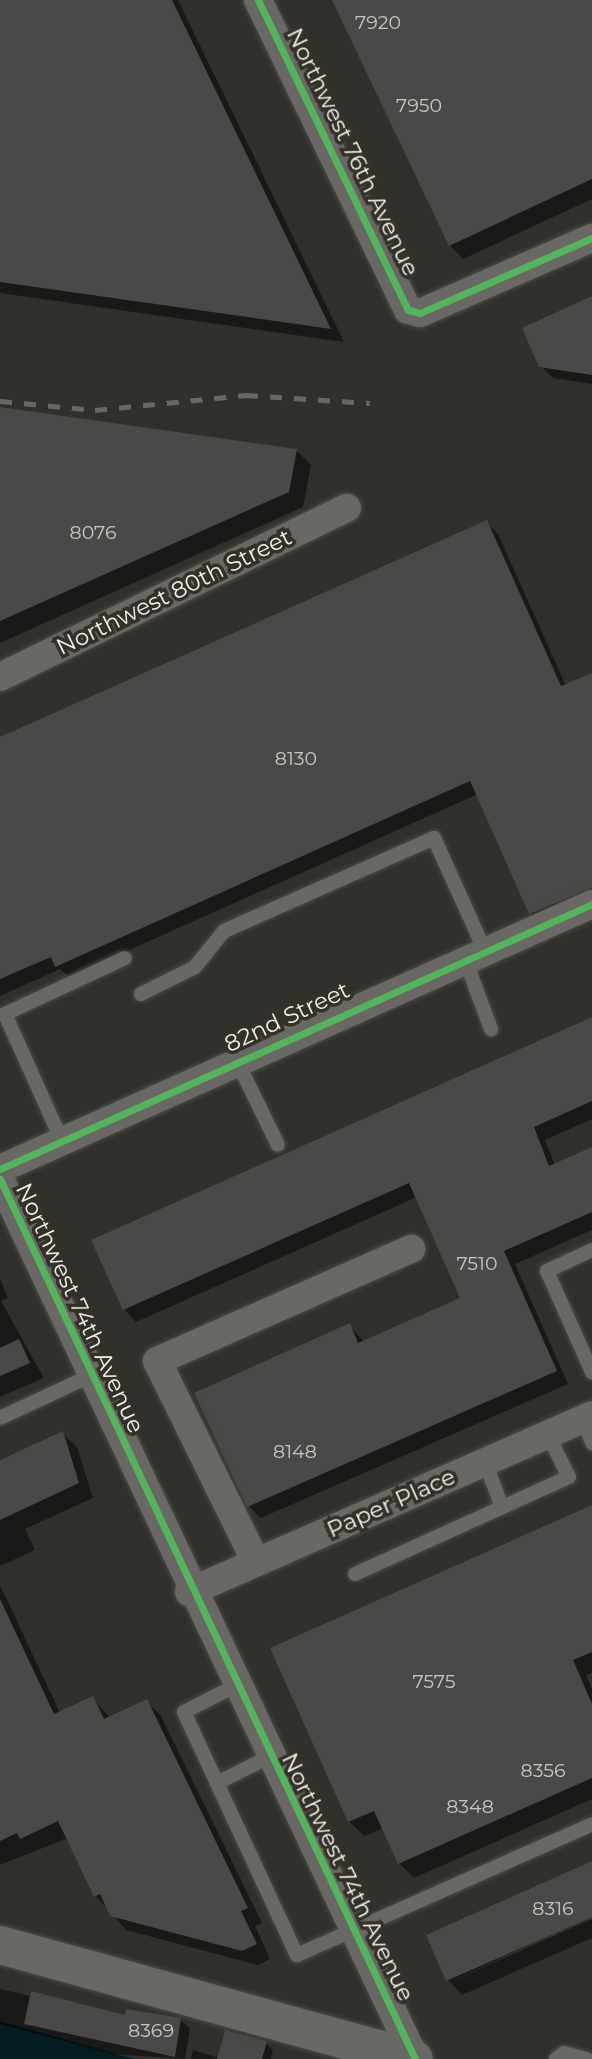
<!DOCTYPE html>
<html>
<head>
<meta charset="utf-8">
<style>
  body { margin:0 }
  #map { position:relative; width:592px; height:2059px; overflow:hidden; background:#31302b; font-family:Montserrat,sans-serif }
  div>[style] { position:absolute }
  .water>* { inset:0; background:#041d23 }
  .shadow>* { inset:0; background:#0007 }
  .building>* { inset:0; background:#4a4948 }
  .roads { filter:drop-shadow(0 0 2px #4c4b47) drop-shadow(0 0 2px #4c4b47) }
  .lane>* { height:14px; margin:-7px; padding:0 7px; transform-origin:7px; border-radius:7px; background:#696864 }
  .street>* { height:28px; margin:-14px; padding:0 14px; transform-origin:14px; border-radius:14px; background:#696864 }
  .secondary>* { height:38px; margin:-19px; padding:0 19px; transform-origin:19px; border-radius:19px; background:#696864 }
  .rail>* { height:5px; margin-top:-2.5px; transform-origin:0; background:repeating-linear-gradient(90deg,#686764 0 12px,transparent 0 24px) }
  .cycleway>* { height:7px; margin:-3.5px; padding:0 3.5px; transform-origin:3.5px; border-radius:3.5px; background:#56b35d }
  span { translate:-50% -50%; white-space:nowrap; text-align:center; line-height:1.15; -webkit-text-stroke:7px #343228; paint-order:stroke }
  .number-label { font-size:19px; color:#c7c6c2 }
  .number-label span { -webkit-text-stroke-width:0 }
  .street-label { font-size:23px; color:#f1f0ea }
</style>
</head>
<body>
<div id="map">
  <div class="water">
    <i style="clip-path:polygon(0 2021px,134px 2059px,0 2059px)"></i>
  </div>
  <div class="shadow">
    <i style="clip-path:polygon(9px 0,178px 0,344px 342px,0 293px,0 4px)"></i>
    <i style="clip-path:polygon(334px 0,592px 0,592px 199px,463px 259px,450px 245px)"></i>
    <i style="clip-path:polygon(592px 298px,592px 384px,553px 378px,541px 366px)"></i>
    <i style="clip-path:polygon(0 408px,296px 450px,311px 465px,303px 507px,0 643px)"></i>
    <i style="clip-path:polygon(486px 522px,498px 534px,566px 686px,592px 675px,592px 907px,543px 925px,531px 913px,478px 794px,69px 977px,60px 969px,0 996px,0 739px)"></i>
    <i style="clip-path:polygon(592px 1019px,592px 1119px,545px 1140px,555px 1165px,592px 1149px,592px 1230px,515px 1264px,568px 1384px,261px 1518px,249px 1506px,349px 1325px,364px 1342px,462px 1299px,417px 1197px,136px 1322px,124px 1309px)"></i>
    <i style="clip-path:polygon(0 1279px,8px 1298px,1px 1301px,44px 1378px,0 1397px)"></i>
    <i style="clip-path:polygon(62px 1433px,77px 1447px,93px 1498px,25px 1529px,35px 1550px,0 1566px,0 1460px)"></i>
    <i style="clip-path:polygon(592px 1507px,592px 1673px,586px 1675px,592px 1689px,592px 1799px,414px 1878px,399px 1863px,384px 1828px,364px 1836px,349px 1821px,272px 1649px)"></i>
    <i style="clip-path:polygon(0 1585px,60px 1713px,92px 1698px,110px 1718px,146px 1701px,161px 1716px,262px 1923px,255px 1926px,270px 1959px,258px 1965px,126px 1930px,95px 1895px,68px 1838px,0 1865px)"></i>
    <i style="clip-path:polygon(592px 1863px,592px 1915px,452px 1981px,592px 1919px,592px 1938px,462px 1995px,448px 1980px,428px 1936px)"></i>
    <i style="clip-path:polygon(0 1989px,126px 2017px,180px 2019px,190px 2029px,185px 2059px,113px 2054px,0 2024px)"></i>
    <i style="clip-path:polygon(266px 2043px,273px 2050px,271px 2059px,191px 2059px,193px 2050px,219px 2058px)"></i>
  </div>
  <div class="building">
    <i style="clip-path:polygon(0 0,172px 0,331px 329px,0 282px)"></i>
    <i style="clip-path:polygon(332px 0,592px 0,592px 179px,449px 246px)"></i>
    <i style="clip-path:polygon(592px 296px,592px 375px,539px 367px,522px 328px)"></i>
    <i style="clip-path:polygon(0 407px,297px 449px,289px 492px,0 621px)"></i>
    <i style="clip-path:polygon(487px 520px,561px 686px,592px 673px,592px 888px,529px 914px,470px 781px,55px 967px,51px 957px,0 979px,0 737px)"></i>
    <i style="clip-path:polygon(592px 1017px,592px 1101px,534px 1127px,549px 1166px,592px 1147px,592px 1212px,504px 1251px,557px 1371px,247px 1507px,194px 1393px,350px 1323px,358px 1343px,460px 1298px,409px 1183px,123px 1310px,91px 1240px)"></i>
    <i style="clip-path:polygon(19px 1339px,30px 1363px,0 1376px,0 1348px)"></i>
    <i style="clip-path:polygon(63px 1431px,79px 1483px,0 1520px,0 1460px)"></i>
    <i style="clip-path:polygon(592px 1505px,592px 1652px,573px 1660px,592px 1704px,592px 1778px,398px 1864px,374px 1811px,348px 1822px,270px 1648px)"></i>
    <i style="clip-path:polygon(0 1599px,54px 1714px,93px 1696px,104px 1719px,147px 1699px,248px 1908px,241px 1911px,257px 1944px,242px 1951px,110px 1916px,100px 1894px,94px 1897px,58px 1821px,20px 1839px,17px 1833px,0 1841px)"></i>
    <i style="clip-path:polygon(592px 1861px,592px 1917px,446px 1981px,426px 1935px)"></i>
    <i style="clip-path:polygon(31px 1991px,125px 2015px,126px 2009px,181px 2018px,175px 2057px,24px 2024px)"></i>
    <i style="clip-path:polygon(225px 2030px,267px 2041px,262px 2059px,217px 2059px)"></i>
  </div>
  <div class="roads">
    <div class="lane">
      <i style="left:465px;top:959px;width:75px;rotate:69.6deg"></i>
      <i style="left:141px;top:994px;width:60px;rotate:-26.6deg"></i>
      <i style="left:195px;top:967px;width:46px;rotate:-51.1deg"></i>
      <i style="left:224px;top:931px;width:230px;rotate:-23.9deg"></i>
      <i style="left:434px;top:838px;width:124px;rotate:65.7deg"></i>
      <i style="left:237px;top:1061px;width:93px;rotate:64deg"></i>
      <i style="left:62px;top:1141px;width:139px;rotate:-114.2deg"></i>
      <i style="left:5px;top:1014px;width:132px;rotate:-25deg"></i>
      <i style="left:592px;top:1250px;width:50px;rotate:155deg"></i>
      <i style="left:547px;top:1271px;width:111px;rotate:66deg"></i>
      <i style="left:0;top:1418px;width:99px;rotate:-25deg"></i>
      <i style="left:583px;top:1419px;width:26px;rotate:69deg"></i>
      <i style="left:485px;top:1462px;width:48px;rotate:69.3deg"></i>
      <i style="left:355px;top:1574px;width:235px;rotate:-24.4deg"></i>
      <i style="left:569px;top:1477px;width:47px;rotate:-116.6deg"></i>
      <i style="left:235px;top:1686px;width:57px;rotate:153deg"></i>
      <i style="left:184px;top:1712px;width:268px;rotate:65.1deg"></i>
      <i style="left:297px;top:1955px;width:323px;rotate:-23.9deg"></i>
      <i style="left:217px;top:1783px;width:58px;rotate:-26.6deg"></i>
      <i style="left:556px;top:2059px;width:10px;rotate:-37deg"></i>
      <i style="left:564px;top:2053px;width:24px;rotate:15deg"></i>
    </div>
    <div class="street">
      <i style="left:258px;top:0;width:344px;rotate:64.2deg"></i>
      <i style="left:408px;top:310px;width:12px;rotate:14deg"></i>
      <i style="left:420px;top:313px;width:188px;rotate:-23.6deg"></i>
      <i style="left:0;top:677px;width:386px;rotate:-26deg"></i>
      <i style="left:0;top:1169px;width:649px;rotate:-24.11deg"></i>
      <i style="left:0;top:1179px;width:973px;rotate:64.75deg"></i>
      <i style="left:256px;top:1562px;width:224px;rotate:-116.2deg"></i>
      <i style="left:157px;top:1361px;width:278px;rotate:-23.8deg"></i>
      <i style="left:189px;top:1592px;width:440px;rotate:-23.7deg"></i>
    </div>
    <div class="secondary">
      <i style="left:0;top:1945px;width:429px;rotate:15.4deg"></i>
    </div>
  </div>
  <div class="rail">
    <i style="left:0;top:401px;width:95px;rotate:5.4deg"></i>
    <i style="left:95px;top:410px;width:152px;rotate:-5.7deg"></i>
    <i style="left:246px;top:395px;width:124px;rotate:3.7deg"></i>
  </div>
  <div class="cycleway">
    <i style="left:258px;top:0;width:344px;rotate:64.2deg"></i>
    <i style="left:408px;top:310px;width:12px;rotate:14deg"></i>
    <i style="left:420px;top:313px;width:188px;rotate:-23.6deg"></i>
    <i style="left:0;top:1169px;width:649px;rotate:-24.11deg"></i>
    <i style="left:0;top:1179px;width:973px;rotate:64.75deg"></i>
  </div>
  <div class="number-label">
    <span style="left:378px;top:23px">7920</span>
    <span style="left:419px;top:106px">7950</span>
    <span style="left:93px;top:533px">8076</span>
    <span style="left:296px;top:759px">8130</span>
    <span style="left:477px;top:1264px">7510</span>
    <span style="left:295px;top:1452px">8148</span>
    <span style="left:434px;top:1682px">7575</span>
    <span style="left:543px;top:1771px">8356</span>
    <span style="left:470px;top:1807px">8348</span>
    <span style="left:553px;top:1909px">8316</span>
    <span style="left:151px;top:2031px">8369</span>
  </div>
  <div class="street-label">
    <span style="left:353px;top:152px;rotate:64deg">Northwest 76th Avenue</span>
    <span style="left:174px;top:592px;rotate:-26deg">Northwest 80th Street</span>
    <span style="left:287px;top:1017px;rotate:-25deg">82nd Street</span>
    <span style="left:80px;top:1308px;rotate:65deg">Northwest 74th Avenue</span>
    <span style="left:391px;top:1503px;rotate:-24deg">Paper Place</span>
    <span style="left:348px;top:1877px;rotate:64deg">Northwest 74th Avenue</span>
  </div>
</div>
</body>
</html>
